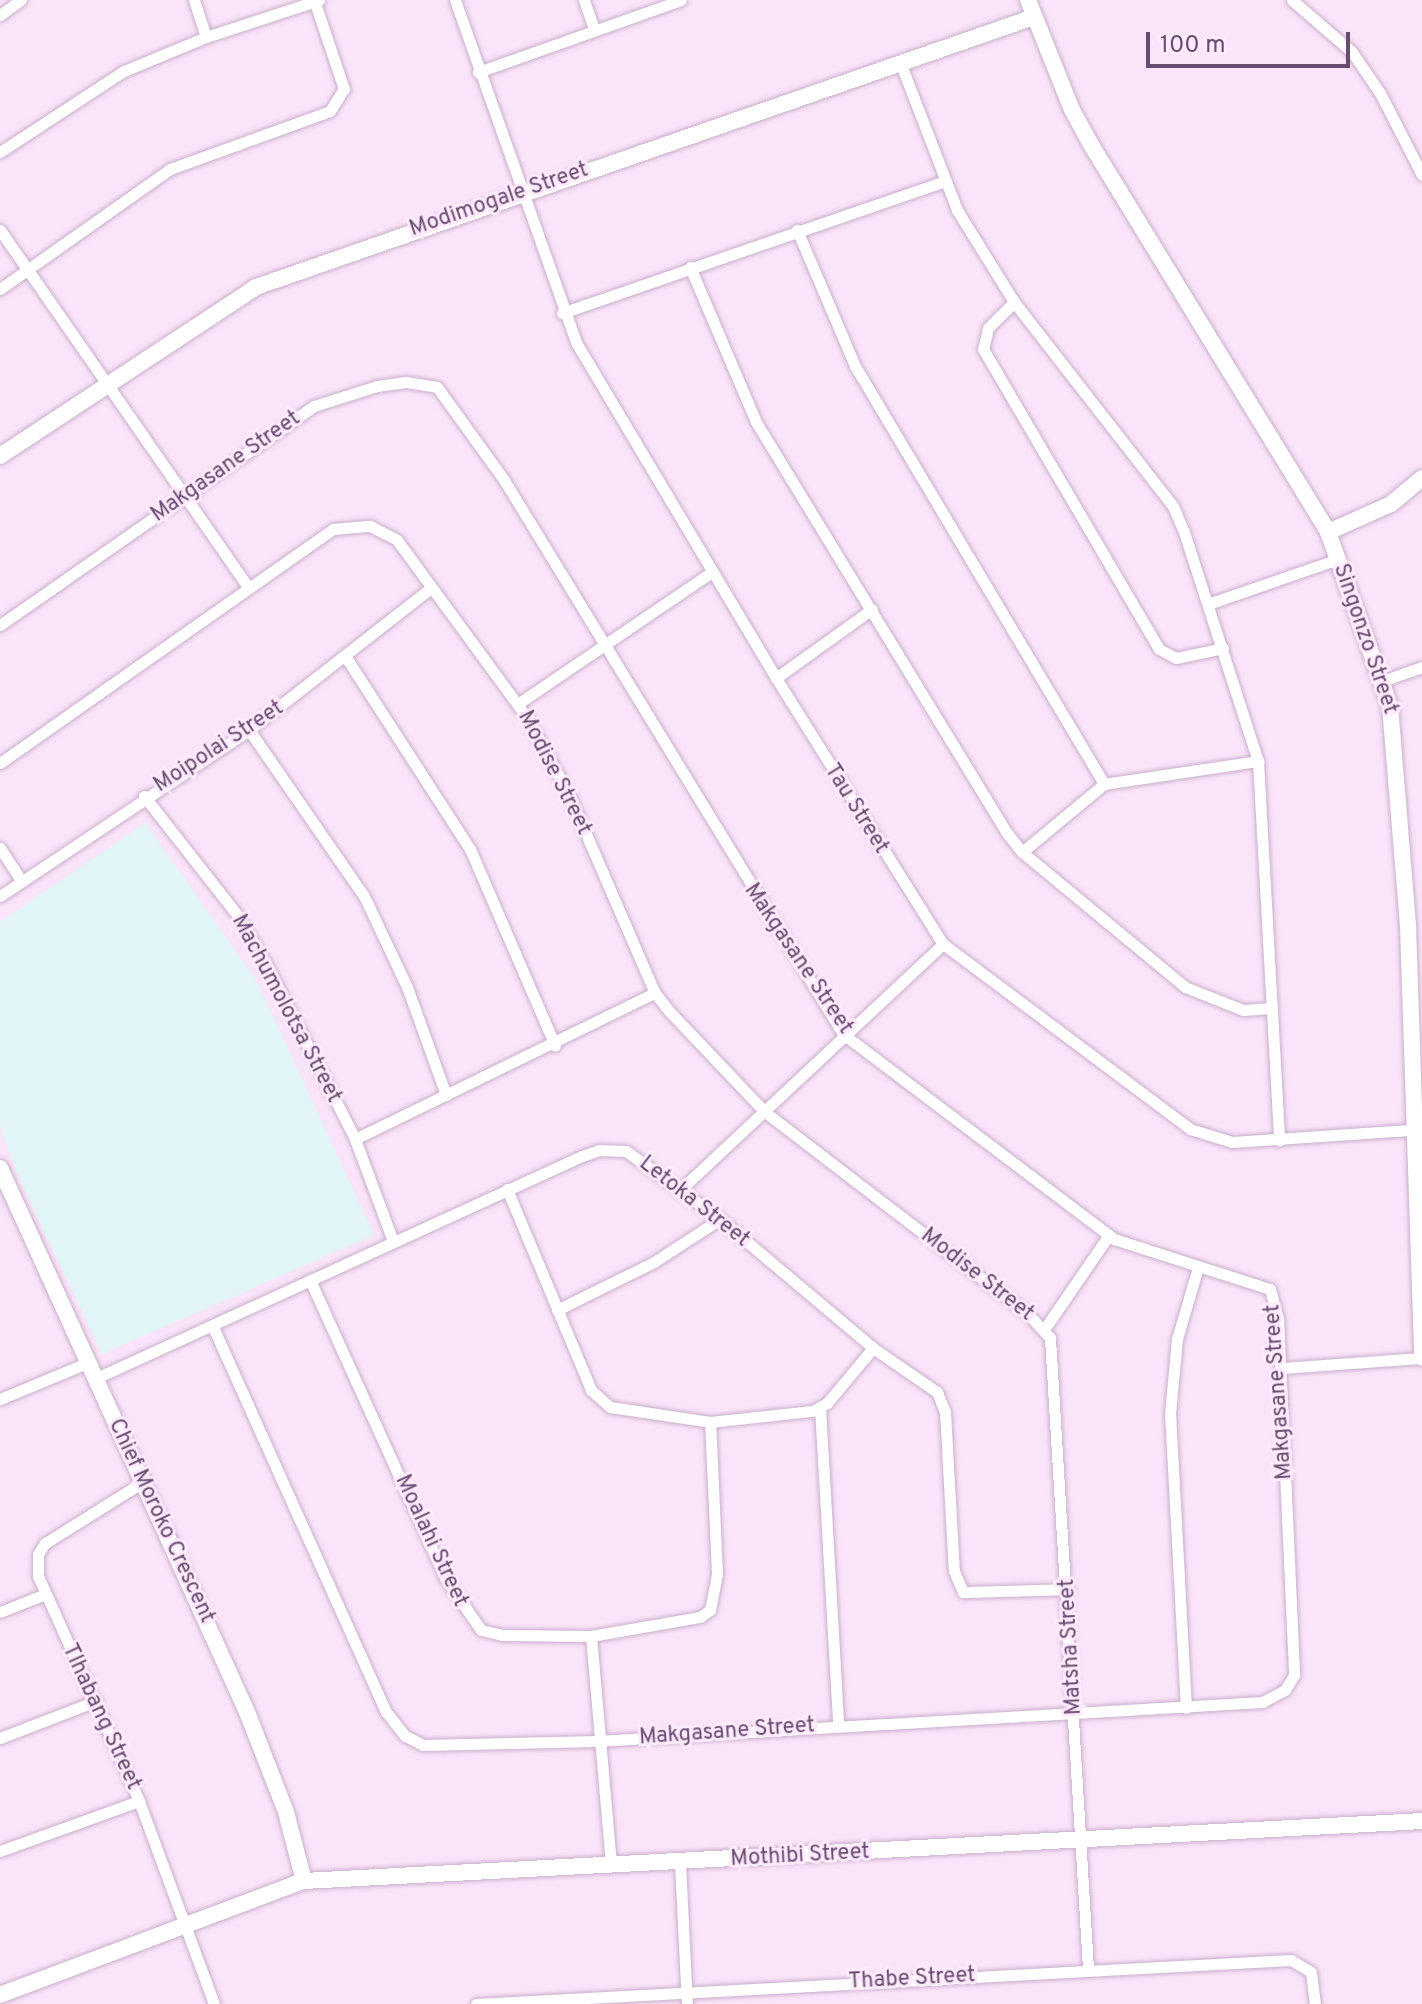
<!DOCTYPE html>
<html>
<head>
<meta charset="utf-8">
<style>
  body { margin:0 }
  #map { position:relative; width:1422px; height:2004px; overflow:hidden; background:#fae4f9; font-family:Overpass,sans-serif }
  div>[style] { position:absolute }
  .education>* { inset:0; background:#e1f5f6 }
  .roads { filter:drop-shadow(0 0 2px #c9afcc) drop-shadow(0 0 2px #c9afcc) }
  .street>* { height:11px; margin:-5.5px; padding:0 5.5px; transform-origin:5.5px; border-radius:5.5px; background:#fff }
  .secondary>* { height:16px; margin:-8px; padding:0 8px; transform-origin:8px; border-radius:8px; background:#fff }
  span { translate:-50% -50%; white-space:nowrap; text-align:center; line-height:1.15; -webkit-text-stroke:6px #fdeafc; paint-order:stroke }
  .street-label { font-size:22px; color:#684c70 }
  .scale { position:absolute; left:1146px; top:32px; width:204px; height:36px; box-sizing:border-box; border:4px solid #684c70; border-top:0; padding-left:10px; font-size:24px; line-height:28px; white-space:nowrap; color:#684c70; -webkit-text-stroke:6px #fdeafc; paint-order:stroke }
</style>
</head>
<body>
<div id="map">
  <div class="education">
    <i style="clip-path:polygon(145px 823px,256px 980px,374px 1235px,102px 1354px,18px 1176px,0 1125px,0 922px)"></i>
  </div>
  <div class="roads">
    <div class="street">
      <i style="left:194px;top:0;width:39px;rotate:72deg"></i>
      <i style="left:455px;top:0;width:365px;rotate:70.5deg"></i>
      <i style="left:577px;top:344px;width:389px;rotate:59.2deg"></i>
      <i style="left:776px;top:678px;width:314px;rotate:57.9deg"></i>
      <i style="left:943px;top:944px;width:309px;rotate:36.8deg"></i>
      <i style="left:1190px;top:1129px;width:44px;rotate:17.2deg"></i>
      <i style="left:1232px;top:1142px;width:189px;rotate:-3.9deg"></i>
      <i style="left:584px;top:0;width:31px;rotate:71deg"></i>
      <i style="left:1292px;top:0;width:79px;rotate:40.9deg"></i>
      <i style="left:1352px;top:52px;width:50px;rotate:55.7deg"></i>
      <i style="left:1380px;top:93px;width:92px;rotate:62.9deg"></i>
      <i style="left:0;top:15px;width:26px;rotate:-36deg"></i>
      <i style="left:900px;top:62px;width:159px;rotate:68.9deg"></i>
      <i style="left:957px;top:210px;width:108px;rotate:58.2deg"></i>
      <i style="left:1014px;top:302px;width:259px;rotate:52.1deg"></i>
      <i style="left:1173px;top:506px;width:28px;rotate:67deg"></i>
      <i style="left:1184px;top:532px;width:241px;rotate:72.1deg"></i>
      <i style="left:1258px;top:761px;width:380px;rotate:86.8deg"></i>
      <i style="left:478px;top:72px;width:215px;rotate:-19.5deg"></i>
      <i style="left:0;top:152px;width:148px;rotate:-33.2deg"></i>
      <i style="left:124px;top:71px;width:89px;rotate:-22.5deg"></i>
      <i style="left:206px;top:37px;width:119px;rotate:-18.1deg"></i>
      <i style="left:0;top:230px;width:436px;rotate:55.2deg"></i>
      <i style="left:797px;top:230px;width:148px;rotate:66.9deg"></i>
      <i style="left:855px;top:366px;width:487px;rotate:59.2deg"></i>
      <i style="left:690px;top:267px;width:168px;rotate:66.9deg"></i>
      <i style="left:756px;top:422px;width:482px;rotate:58.6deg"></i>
      <i style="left:1007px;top:833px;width:24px;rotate:52deg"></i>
      <i style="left:1022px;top:852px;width:212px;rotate:39.6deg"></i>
      <i style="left:1185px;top:987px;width:62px;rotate:21.6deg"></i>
      <i style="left:1243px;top:1010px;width:29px;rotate:-4deg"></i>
      <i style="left:0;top:289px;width:208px;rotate:-35.2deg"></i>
      <i style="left:170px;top:169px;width:170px;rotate:-19.9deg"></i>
      <i style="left:330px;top:111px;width:26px;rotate:-58deg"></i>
      <i style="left:344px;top:89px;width:94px;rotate:-108.6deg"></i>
      <i style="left:1014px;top:302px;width:37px;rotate:135deg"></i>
      <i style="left:988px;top:328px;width:22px;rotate:103deg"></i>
      <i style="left:983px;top:349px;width:348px;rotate:59.6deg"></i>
      <i style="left:1159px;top:649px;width:19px;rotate:28deg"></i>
      <i style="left:1176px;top:658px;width:48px;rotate:-12deg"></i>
      <i style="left:562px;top:313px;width:403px;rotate:-19deg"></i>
      <i style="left:1208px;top:604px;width:138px;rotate:-19.1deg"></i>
      <i style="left:0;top:625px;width:383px;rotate:-34.9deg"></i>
      <i style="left:314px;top:406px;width:66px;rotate:-17.6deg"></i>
      <i style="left:377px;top:386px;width:29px;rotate:-8deg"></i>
      <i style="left:406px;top:382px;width:31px;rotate:9deg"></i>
      <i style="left:437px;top:387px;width:115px;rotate:54.2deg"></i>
      <i style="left:504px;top:480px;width:649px;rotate:58.54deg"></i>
      <i style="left:843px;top:1034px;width:340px;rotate:37.1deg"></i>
      <i style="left:1114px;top:1239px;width:164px;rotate:17.8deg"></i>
      <i style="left:1270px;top:1289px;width:30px;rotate:75deg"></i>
      <i style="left:1278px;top:1318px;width:357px;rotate:87.4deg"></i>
      <i style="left:1294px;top:1675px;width:17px;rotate:121deg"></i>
      <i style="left:1285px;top:1690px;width:26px;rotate:152deg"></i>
      <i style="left:1262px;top:1702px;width:667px;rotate:176.65deg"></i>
      <i style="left:596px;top:1741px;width:173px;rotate:178.7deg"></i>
      <i style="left:423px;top:1745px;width:20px;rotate:-153deg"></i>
      <i style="left:405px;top:1736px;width:31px;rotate:-128deg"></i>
      <i style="left:386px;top:1712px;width:424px;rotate:-114.2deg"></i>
      <i style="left:347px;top:659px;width:226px;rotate:57.1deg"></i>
      <i style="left:470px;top:849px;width:214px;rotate:66.6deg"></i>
      <i style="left:776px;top:678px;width:118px;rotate:-35.7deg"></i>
      <i style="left:1382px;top:681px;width:42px;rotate:-19.3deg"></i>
      <i style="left:519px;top:703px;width:233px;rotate:-34.2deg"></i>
      <i style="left:249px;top:730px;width:202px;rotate:55.3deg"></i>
      <i style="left:364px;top:896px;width:101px;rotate:64.7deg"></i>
      <i style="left:407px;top:987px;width:115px;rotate:70.1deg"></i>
      <i style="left:0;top:763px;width:407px;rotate:-35.1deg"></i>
      <i style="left:333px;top:529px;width:37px;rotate:-5deg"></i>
      <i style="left:370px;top:526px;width:30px;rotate:27deg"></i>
      <i style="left:397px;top:540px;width:222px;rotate:53.8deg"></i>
      <i style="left:528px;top:719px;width:89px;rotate:61.7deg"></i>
      <i style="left:570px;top:797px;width:214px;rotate:66.6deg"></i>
      <i style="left:655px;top:993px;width:23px;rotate:52deg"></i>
      <i style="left:669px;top:1011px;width:139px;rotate:46.5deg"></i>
      <i style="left:765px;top:1112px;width:330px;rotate:37.5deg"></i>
      <i style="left:1027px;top:1313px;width:34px;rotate:47deg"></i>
      <i style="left:1050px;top:1338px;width:631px;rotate:86.55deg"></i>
      <i style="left:144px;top:796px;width:152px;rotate:51.9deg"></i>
      <i style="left:238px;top:916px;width:53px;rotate:59.6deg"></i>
      <i style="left:265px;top:962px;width:199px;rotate:63deg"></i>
      <i style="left:355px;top:1139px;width:109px;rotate:69.6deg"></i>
      <i style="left:0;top:848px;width:38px;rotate:57deg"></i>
      <i style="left:1022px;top:852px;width:107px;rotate:-39.7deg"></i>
      <i style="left:1104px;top:784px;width:156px;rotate:-8.5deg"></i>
      <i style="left:0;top:896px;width:299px;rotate:-33.7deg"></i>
      <i style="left:249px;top:730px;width:231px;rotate:-38deg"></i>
      <i style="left:355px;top:1139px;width:334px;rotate:-26deg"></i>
      <i style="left:507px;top:1189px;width:218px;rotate:67.3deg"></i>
      <i style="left:591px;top:1390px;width:25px;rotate:42deg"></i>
      <i style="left:610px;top:1407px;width:101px;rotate:8.5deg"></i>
      <i style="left:710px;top:1422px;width:103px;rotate:-6.2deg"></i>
      <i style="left:812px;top:1411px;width:17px;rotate:-28deg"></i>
      <i style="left:827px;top:1403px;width:72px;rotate:-50.1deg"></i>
      <i style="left:681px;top:1189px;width:359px;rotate:-43.1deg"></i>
      <i style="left:310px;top:1280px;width:327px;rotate:65.6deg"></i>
      <i style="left:445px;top:1578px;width:63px;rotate:55.3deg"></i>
      <i style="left:481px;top:1630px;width:22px;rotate:13deg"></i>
      <i style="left:502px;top:1635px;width:89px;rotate:0.6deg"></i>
      <i style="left:591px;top:1636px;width:111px;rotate:-9.9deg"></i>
      <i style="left:700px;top:1617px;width:12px;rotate:-35deg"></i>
      <i style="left:710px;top:1610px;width:37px;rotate:-79deg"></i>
      <i style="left:717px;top:1574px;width:152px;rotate:-92.6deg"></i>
      <i style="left:557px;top:1310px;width:108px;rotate:-26.3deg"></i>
      <i style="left:654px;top:1262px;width:79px;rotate:-33.1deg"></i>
      <i style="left:1045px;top:1328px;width:113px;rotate:-55.5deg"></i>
      <i style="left:1281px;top:1368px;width:141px;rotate:-4.1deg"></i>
      <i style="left:94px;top:1379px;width:537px;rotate:-24.56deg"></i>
      <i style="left:582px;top:1156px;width:18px;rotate:-19deg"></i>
      <i style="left:599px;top:1150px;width:27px;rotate:2deg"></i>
      <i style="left:626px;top:1151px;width:116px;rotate:35.9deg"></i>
      <i style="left:720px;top:1219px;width:200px;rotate:40.1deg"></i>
      <i style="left:873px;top:1348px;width:78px;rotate:34.5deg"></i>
      <i style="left:937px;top:1392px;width:22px;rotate:68deg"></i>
      <i style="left:945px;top:1412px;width:159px;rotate:86.8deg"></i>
      <i style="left:954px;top:1571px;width:23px;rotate:67deg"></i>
      <i style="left:963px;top:1592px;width:105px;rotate:-1.6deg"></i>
      <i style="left:0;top:1399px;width:94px;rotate:-22.5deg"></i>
      <i style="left:820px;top:1408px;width:317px;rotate:86.7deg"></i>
      <i style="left:146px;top:1480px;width:119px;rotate:148deg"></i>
      <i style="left:45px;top:1543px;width:13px;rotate:122deg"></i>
      <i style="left:38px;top:1554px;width:22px;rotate:90deg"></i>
      <i style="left:38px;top:1576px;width:247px;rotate:65.8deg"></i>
      <i style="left:139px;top:1801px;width:216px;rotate:69.7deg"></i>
      <i style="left:0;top:1612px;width:46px;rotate:-21.6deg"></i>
      <i style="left:591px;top:1636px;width:231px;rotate:85deg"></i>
      <i style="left:1186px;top:1708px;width:294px;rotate:-93.1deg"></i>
      <i style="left:1170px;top:1414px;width:75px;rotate:-84.7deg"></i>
      <i style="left:1177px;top:1339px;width:75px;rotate:-73.7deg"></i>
      <i style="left:0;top:1738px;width:103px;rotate:-21.1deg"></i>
      <i style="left:0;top:1851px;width:148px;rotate:-19.8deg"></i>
      <i style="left:680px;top:1863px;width:141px;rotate:87.2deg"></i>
      <i style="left:476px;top:2004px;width:816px;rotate:-3.09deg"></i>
      <i style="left:1291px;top:1960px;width:23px;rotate:31deg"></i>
      <i style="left:1311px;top:1972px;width:32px;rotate:83deg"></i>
    </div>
    <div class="secondary">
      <i style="left:1028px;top:0;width:118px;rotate:68.2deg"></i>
      <i style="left:1072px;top:110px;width:43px;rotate:61.1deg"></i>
      <i style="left:1093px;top:148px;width:450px;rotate:58.5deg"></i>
      <i style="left:1328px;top:532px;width:185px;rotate:70.4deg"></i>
      <i style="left:1390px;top:706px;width:221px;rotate:85.3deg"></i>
      <i style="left:1408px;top:926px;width:432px;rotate:88.1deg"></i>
      <i style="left:0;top:456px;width:307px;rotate:-33.4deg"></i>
      <i style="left:256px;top:287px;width:824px;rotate:-19.14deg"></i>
      <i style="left:1328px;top:532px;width:69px;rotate:-24deg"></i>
      <i style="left:1391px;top:504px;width:40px;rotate:-40deg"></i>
      <i style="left:0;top:1168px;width:597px;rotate:65.58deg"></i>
      <i style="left:247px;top:1712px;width:107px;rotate:68.7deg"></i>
      <i style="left:286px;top:1812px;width:71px;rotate:75.4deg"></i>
      <i style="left:0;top:1995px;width:325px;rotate:-20.6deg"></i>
      <i style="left:304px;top:1881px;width:1120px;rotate:-3.07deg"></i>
    </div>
  </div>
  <div class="street-label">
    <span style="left:499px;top:200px;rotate:-19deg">Modimogale Street</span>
    <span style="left:226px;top:467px;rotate:-35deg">Makgasane Street</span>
    <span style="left:1365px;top:639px;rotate:71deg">Singonzo Street</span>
    <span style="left:219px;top:747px;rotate:-33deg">Moipolai Street</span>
    <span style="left:554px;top:773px;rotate:63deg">Modise Street</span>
    <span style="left:856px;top:809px;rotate:58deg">Tau Street</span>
    <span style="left:798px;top:959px;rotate:56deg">Makgasane Street</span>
    <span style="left:286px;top:1009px;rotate:62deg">Machumolotsa Street</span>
    <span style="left:694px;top:1202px;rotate:38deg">Letoka Street</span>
    <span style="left:977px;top:1275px;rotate:38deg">Modise Street</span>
    <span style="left:1279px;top:1392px;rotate:-94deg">Makgasane Street</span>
    <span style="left:161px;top:1521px;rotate:65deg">Chief Moroko Crescent</span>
    <span style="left:431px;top:1541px;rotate:65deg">Moalahi Street</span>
    <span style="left:1071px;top:1647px;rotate:-93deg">Matsha Street</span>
    <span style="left:101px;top:1717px;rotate:65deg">Tlhabang Street</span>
    <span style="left:727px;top:1732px;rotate:-4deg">Makgasane Street</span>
    <span style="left:800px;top:1856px;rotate:-3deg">Mothibi Street</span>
    <span style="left:912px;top:1979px;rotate:-3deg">Thabe Street</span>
  </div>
  <div class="scale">100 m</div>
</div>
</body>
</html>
